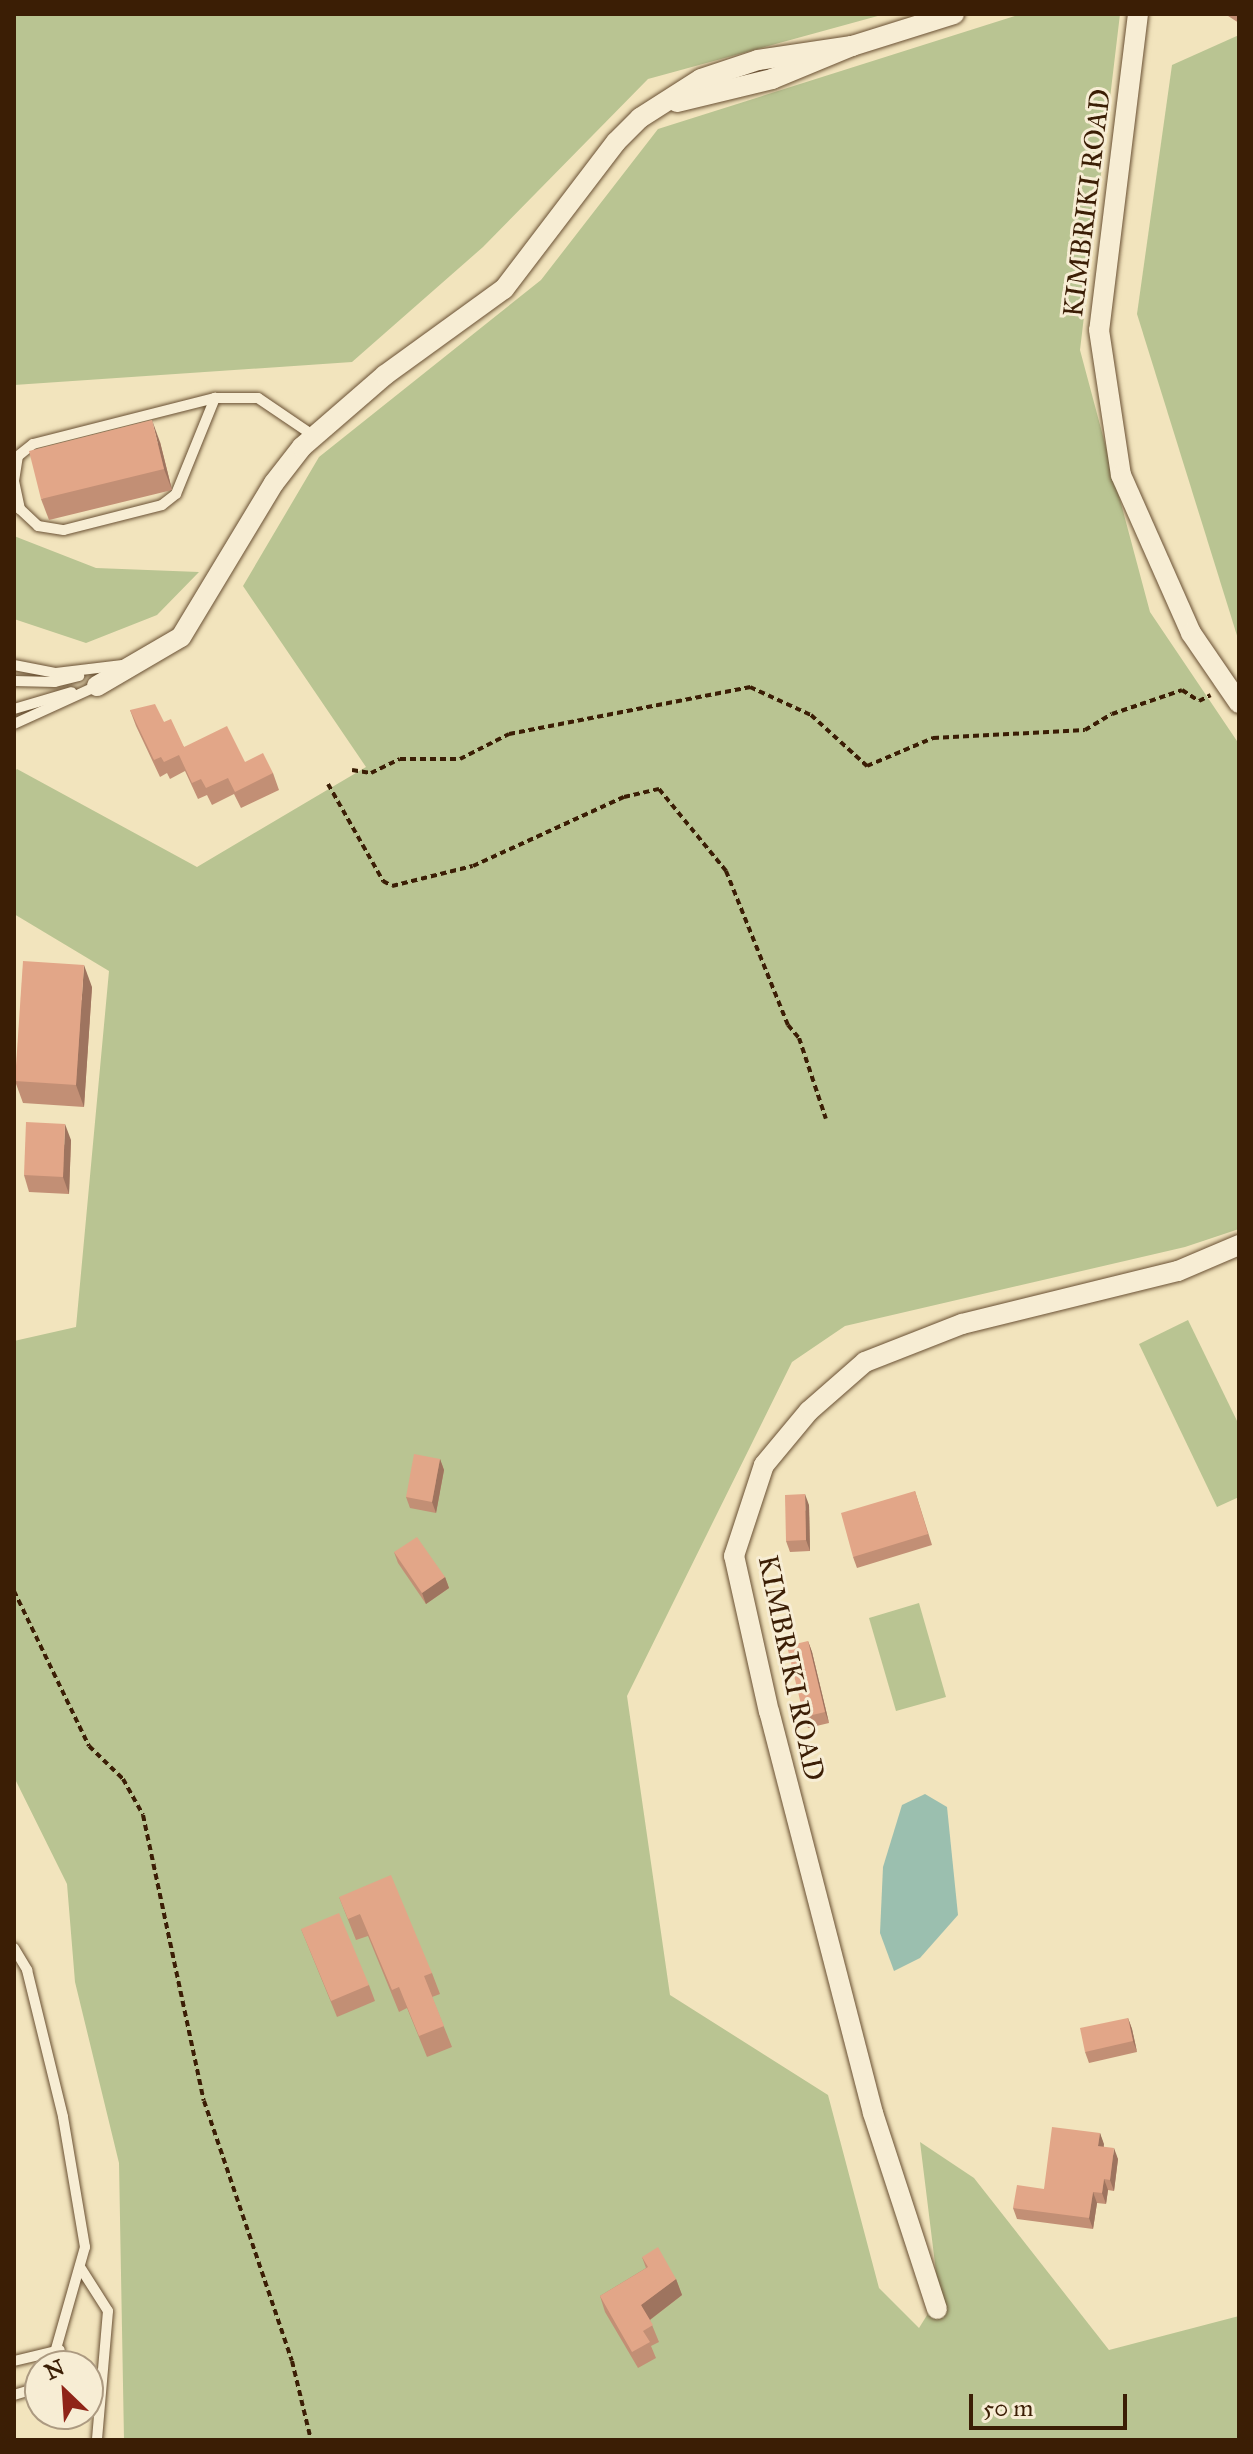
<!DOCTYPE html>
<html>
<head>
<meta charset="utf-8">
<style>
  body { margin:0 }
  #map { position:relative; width:1253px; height:2454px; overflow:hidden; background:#f2e4bd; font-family:"IM FELL Great Primer",serif }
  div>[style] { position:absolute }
  .green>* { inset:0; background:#b9c492 }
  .water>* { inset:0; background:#9bbfaf }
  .path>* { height:4px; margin-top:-2px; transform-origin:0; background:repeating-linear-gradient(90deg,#3b1e05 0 6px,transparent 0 10px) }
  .roads { filter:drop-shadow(0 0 2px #695033) drop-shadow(0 0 2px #695033) }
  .lane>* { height:10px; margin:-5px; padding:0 5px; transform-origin:5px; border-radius:5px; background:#f7edd4 }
  .street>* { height:20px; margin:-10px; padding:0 10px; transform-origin:10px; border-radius:10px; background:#f7edd4 }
  .wall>* { inset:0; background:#c28f75 }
  .shaded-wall>* { inset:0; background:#9e745f }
  .building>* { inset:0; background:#e2a688 }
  span { translate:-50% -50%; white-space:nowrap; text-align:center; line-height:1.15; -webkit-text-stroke:6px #f7edd4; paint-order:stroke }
  .street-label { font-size:28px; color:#3b1e05 }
  .frame { position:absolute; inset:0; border:16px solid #3b1e05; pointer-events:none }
  .north { position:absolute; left:24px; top:2350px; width:80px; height:80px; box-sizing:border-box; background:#f7edd4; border:2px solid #ac9a81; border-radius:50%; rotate:335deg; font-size:22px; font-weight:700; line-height:32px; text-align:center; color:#3b1e05 }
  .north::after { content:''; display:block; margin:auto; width:28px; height:36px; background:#8f2418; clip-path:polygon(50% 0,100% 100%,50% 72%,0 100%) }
  .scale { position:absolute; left:969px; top:2394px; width:158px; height:36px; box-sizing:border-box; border:4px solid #3b1e05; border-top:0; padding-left:10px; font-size:24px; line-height:28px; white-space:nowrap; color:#3b1e05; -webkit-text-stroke:6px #f7edd4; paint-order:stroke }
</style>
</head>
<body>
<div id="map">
  <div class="green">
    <i style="clip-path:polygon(14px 14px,885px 14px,648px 79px,483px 247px,352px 362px,14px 385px)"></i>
    <i style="clip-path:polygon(1021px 14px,1120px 14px,1080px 350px,1150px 612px,1239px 744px,1239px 1229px,1185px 1247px,845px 1326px,792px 1362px,627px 1696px,670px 1995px,828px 2095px,879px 2288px,919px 2328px,939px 2296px,920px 2142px,974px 2178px,1109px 2350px,1239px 2316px,1239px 2440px,124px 2440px,119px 2163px,75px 1982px,67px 1884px,14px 1777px,14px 1341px,76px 1327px,109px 971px,14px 914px,14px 772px,17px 769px,197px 867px,366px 767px,243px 586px,319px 457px,541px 280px,658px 129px)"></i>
    <i style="clip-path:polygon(1239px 35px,1239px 642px,1137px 314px,1172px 65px)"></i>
    <i style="clip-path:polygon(14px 536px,96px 568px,199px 572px,157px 615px,86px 643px,14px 619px)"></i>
    <i style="clip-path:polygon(1188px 1320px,1239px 1425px,1239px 1497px,1217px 1507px,1139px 1344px)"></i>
    <i style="clip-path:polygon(919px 1603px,946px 1697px,896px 1711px,869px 1618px)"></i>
  </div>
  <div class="water">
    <i style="clip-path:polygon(925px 1794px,947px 1807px,958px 1915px,920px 1958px,894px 1971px,880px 1933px,883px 1867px,902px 1805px)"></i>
  </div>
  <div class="path">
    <i style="left:352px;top:770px;width:19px;rotate:9deg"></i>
    <i style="left:371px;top:773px;width:32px;rotate:-26deg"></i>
    <i style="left:400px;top:759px;width:60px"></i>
    <i style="left:460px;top:759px;width:55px;rotate:-27deg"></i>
    <i style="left:509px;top:734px;width:246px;rotate:-11deg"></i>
    <i style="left:750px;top:687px;width:67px;rotate:24.7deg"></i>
    <i style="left:811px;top:715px;width:76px;rotate:42.3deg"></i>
    <i style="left:867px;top:766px;width:72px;rotate:-23deg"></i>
    <i style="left:933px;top:738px;width:152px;rotate:-3deg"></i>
    <i style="left:1085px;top:730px;width:31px;rotate:-31deg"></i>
    <i style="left:1112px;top:714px;width:74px;rotate:-18.9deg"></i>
    <i style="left:1182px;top:690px;width:20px;rotate:33deg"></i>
    <i style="left:1199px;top:701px;width:13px;rotate:-27deg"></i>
    <i style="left:328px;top:784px;width:112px;rotate:60.4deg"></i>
    <i style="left:383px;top:881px;width:10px;rotate:29deg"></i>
    <i style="left:392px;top:886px;width:83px;rotate:-13.9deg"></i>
    <i style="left:473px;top:866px;width:166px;rotate:-24.6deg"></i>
    <i style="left:624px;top:797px;width:36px;rotate:-13deg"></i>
    <i style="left:659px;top:789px;width:106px;rotate:50.7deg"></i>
    <i style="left:726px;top:871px;width:166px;rotate:68.1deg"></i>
    <i style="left:788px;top:1025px;width:17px;rotate:50deg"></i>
    <i style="left:799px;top:1038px;width:85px;rotate:71.6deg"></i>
    <i style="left:14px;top:1591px;width:172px;rotate:64.2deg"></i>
    <i style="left:89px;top:1746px;width:47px;rotate:44.1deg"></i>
    <i style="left:123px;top:1779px;width:41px;rotate:60.9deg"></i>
    <i style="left:143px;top:1815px;width:292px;rotate:78deg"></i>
    <i style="left:204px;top:2101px;width:274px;rotate:71.3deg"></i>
    <i style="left:292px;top:2361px;width:81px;rotate:76.5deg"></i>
  </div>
  <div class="roads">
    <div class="lane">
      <i style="left:14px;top:481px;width:25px;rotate:-81deg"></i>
      <i style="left:18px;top:456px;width:19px;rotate:-39deg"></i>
      <i style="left:33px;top:444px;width:188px;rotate:-14.2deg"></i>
      <i style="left:215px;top:398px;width:43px"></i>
      <i style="left:258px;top:398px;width:68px;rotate:34.2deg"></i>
      <i style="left:14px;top:481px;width:29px;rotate:78deg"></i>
      <i style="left:20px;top:509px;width:25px;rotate:43deg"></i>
      <i style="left:38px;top:526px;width:26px;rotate:9deg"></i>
      <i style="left:64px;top:530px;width:101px;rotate:-14.3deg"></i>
      <i style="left:162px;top:505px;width:18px;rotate:-38deg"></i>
      <i style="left:176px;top:494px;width:104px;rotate:-67.9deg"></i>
      <i style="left:14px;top:665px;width:43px;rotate:10.8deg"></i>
      <i style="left:56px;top:673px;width:67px;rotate:-6.8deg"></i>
      <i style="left:14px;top:681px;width:41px;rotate:1.4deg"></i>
      <i style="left:55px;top:682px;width:25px;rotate:-14deg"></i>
      <i style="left:14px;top:709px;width:60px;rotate:-16.3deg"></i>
      <i style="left:14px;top:724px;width:91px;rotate:-24.6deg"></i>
      <i style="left:14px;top:1948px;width:26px;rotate:59deg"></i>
      <i style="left:27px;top:1970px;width:151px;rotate:76.2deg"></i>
      <i style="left:63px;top:2117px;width:132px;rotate:80.4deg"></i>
      <i style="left:85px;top:2247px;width:124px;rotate:105.9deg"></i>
      <i style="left:80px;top:2267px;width:52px;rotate:57.5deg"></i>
      <i style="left:108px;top:2311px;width:129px;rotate:94.9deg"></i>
      <i style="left:14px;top:2361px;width:47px;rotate:-13.4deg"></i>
      <i style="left:14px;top:2395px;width:27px;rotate:-17deg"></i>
    </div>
    <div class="street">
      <i style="left:1138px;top:14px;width:318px;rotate:97deg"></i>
      <i style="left:1099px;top:330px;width:147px;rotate:81.4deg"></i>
      <i style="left:1121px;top:475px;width:173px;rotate:66.1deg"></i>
      <i style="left:1191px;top:633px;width:85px;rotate:55.6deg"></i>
      <i style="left:677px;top:102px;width:98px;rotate:-13.6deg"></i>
      <i style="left:772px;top:79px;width:87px;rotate:-22.4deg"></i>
      <i style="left:852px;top:46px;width:107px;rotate:-17.4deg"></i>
      <i style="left:97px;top:686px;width:97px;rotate:-30.3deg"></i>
      <i style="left:181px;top:637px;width:180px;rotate:-58.9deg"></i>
      <i style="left:274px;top:483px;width:46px;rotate:-52.1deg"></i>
      <i style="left:302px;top:447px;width:110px;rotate:-40.9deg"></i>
      <i style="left:385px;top:375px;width:147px;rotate:-35.9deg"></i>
      <i style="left:504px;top:289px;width:185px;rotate:-52.7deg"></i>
      <i style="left:616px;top:142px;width:34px;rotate:-45deg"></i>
      <i style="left:640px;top:118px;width:72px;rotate:-32.6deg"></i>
      <i style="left:701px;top:79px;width:60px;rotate:-18.4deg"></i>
      <i style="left:758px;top:60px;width:95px;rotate:-8.5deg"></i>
      <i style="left:937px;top:2309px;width:206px;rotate:-108.1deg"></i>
      <i style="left:873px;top:2113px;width:414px;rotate:-104.5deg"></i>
      <i style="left:769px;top:1712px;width:160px;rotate:-102.6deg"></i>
      <i style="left:734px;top:1556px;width:96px;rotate:-71.8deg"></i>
      <i style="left:764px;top:1465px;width:70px;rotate:-50.2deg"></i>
      <i style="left:809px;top:1411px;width:74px;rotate:-41.2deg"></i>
      <i style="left:865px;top:1362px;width:104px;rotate:-21.4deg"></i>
      <i style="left:962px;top:1324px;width:222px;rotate:-13.8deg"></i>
      <i style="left:1178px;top:1271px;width:66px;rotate:-23.1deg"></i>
    </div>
  </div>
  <div class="wall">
    <i style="clip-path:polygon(1225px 14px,1239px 14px,1239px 23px)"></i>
    <i style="clip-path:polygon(160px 442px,172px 490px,49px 520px,41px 499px)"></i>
    <i style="clip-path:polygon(130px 710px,164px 722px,184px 747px,245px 762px,273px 773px,279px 790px,241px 808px,234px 794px,212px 805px,207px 795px,198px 799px,185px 771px,170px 779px,167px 773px,160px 777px,136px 726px)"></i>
    <i style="clip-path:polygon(92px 987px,84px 1107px,23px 1103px,15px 1081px)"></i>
    <i style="clip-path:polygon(71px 1140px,69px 1194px,29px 1192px,24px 1175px)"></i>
    <i style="clip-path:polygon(440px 1459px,444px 1470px,436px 1513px,410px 1508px,406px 1497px)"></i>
    <i style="clip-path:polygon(915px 1491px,932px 1545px,857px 1568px,853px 1557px)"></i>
    <i style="clip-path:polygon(809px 1505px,810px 1551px,790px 1552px,786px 1541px)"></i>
    <i style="clip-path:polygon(394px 1552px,445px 1577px,449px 1588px,426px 1604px,398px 1563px)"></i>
    <i style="clip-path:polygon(808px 1641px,812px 1652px,829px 1723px,808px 1728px,804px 1717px)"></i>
    <i style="clip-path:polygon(339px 1897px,432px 1973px,440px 1994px,432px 1997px,452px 2047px,427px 2057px,407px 2008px,399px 2012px,368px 1936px,356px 1940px)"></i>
    <i style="clip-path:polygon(301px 1929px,369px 1985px,375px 2001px,337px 2017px)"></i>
    <i style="clip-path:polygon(1128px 2018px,1132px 2029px,1137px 2052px,1089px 2063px,1085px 2052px)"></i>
    <i style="clip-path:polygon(1100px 2133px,1104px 2147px,1118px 2159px,1114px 2191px,1108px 2190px,1106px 2204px,1097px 2203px,1093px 2229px,1017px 2219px,1013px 2208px,1044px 2189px)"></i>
    <i style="clip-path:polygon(642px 2257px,676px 2279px,682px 2295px,650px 2320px,659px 2342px,651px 2346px,656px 2358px,638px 2368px,605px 2312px,600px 2296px,646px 2268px)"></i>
  </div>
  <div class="shaded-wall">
    <i style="clip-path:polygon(152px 420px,160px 442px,172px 490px,164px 469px)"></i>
    <i style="clip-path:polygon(84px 965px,92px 987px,84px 1107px,76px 1085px)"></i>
    <i style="clip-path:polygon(65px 1124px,71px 1140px,69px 1194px,63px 1177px)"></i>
    <i style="clip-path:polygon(440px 1459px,444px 1470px,436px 1513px,432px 1502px)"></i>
    <i style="clip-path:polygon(805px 1494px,809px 1505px,810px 1551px,806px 1540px)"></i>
    <i style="clip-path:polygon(445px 1577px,449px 1588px,426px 1604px,422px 1593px)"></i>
    <i style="clip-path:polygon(808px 1641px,812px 1652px,829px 1723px,825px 1712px)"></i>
    <i style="clip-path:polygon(1128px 2018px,1132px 2029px,1137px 2052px,1133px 2041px)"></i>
    <i style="clip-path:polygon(1100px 2133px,1104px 2144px,1102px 2157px,1098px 2146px)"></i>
    <i style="clip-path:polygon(1114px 2148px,1118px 2159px,1114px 2191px,1110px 2180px)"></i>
    <i style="clip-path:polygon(1104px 2179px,1108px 2190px,1106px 2204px,1102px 2193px)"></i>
    <i style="clip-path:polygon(1093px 2192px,1097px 2203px,1093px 2229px,1089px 2218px)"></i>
    <i style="clip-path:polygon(676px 2279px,682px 2295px,647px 2322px,641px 2305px)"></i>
  </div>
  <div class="building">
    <i style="clip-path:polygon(152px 420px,164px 469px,41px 499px,29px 451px)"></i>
    <i style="clip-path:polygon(155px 704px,164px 722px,171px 719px,184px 747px,227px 726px,245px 762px,263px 753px,273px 773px,235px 792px,228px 778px,206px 788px,201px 779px,192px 783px,179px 755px,164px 762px,161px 757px,154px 760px,130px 710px)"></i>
    <i style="clip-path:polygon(23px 961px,84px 965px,76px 1085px,15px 1081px)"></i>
    <i style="clip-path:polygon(26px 1122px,65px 1124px,63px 1177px,24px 1175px)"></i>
    <i style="clip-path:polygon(414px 1454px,440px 1459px,432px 1502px,406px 1497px)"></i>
    <i style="clip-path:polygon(915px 1491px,928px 1534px,853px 1557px,841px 1513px)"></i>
    <i style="clip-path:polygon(805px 1494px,806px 1540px,786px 1541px,785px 1495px)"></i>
    <i style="clip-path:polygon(417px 1537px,445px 1577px,422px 1593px,394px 1552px)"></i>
    <i style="clip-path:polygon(808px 1641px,825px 1712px,804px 1717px,787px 1646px)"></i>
    <i style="clip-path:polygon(391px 1875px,432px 1973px,424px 1976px,444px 2026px,419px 2036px,399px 1987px,392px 1990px,360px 1914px,348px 1919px,339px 1897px)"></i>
    <i style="clip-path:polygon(339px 1913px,369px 1985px,331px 2001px,301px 1929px)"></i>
    <i style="clip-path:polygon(1128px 2018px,1133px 2041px,1085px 2052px,1080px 2028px)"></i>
    <i style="clip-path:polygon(1052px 2127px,1100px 2133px,1098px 2146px,1114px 2148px,1110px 2180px,1104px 2179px,1102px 2193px,1093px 2192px,1089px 2218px,1013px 2208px,1017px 2185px,1044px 2189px)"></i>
    <i style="clip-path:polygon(658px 2247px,676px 2279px,641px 2305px,653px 2325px,643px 2331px,650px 2342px,632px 2352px,600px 2296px,648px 2267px,642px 2257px)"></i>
  </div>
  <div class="street-label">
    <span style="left:1087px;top:203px;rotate:-83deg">KIMBRIKI ROAD</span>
    <span style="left:791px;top:1668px;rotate:78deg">KIMBRIKI ROAD</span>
  </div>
  <div class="frame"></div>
  <div class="north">N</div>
  <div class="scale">50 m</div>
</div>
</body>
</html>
